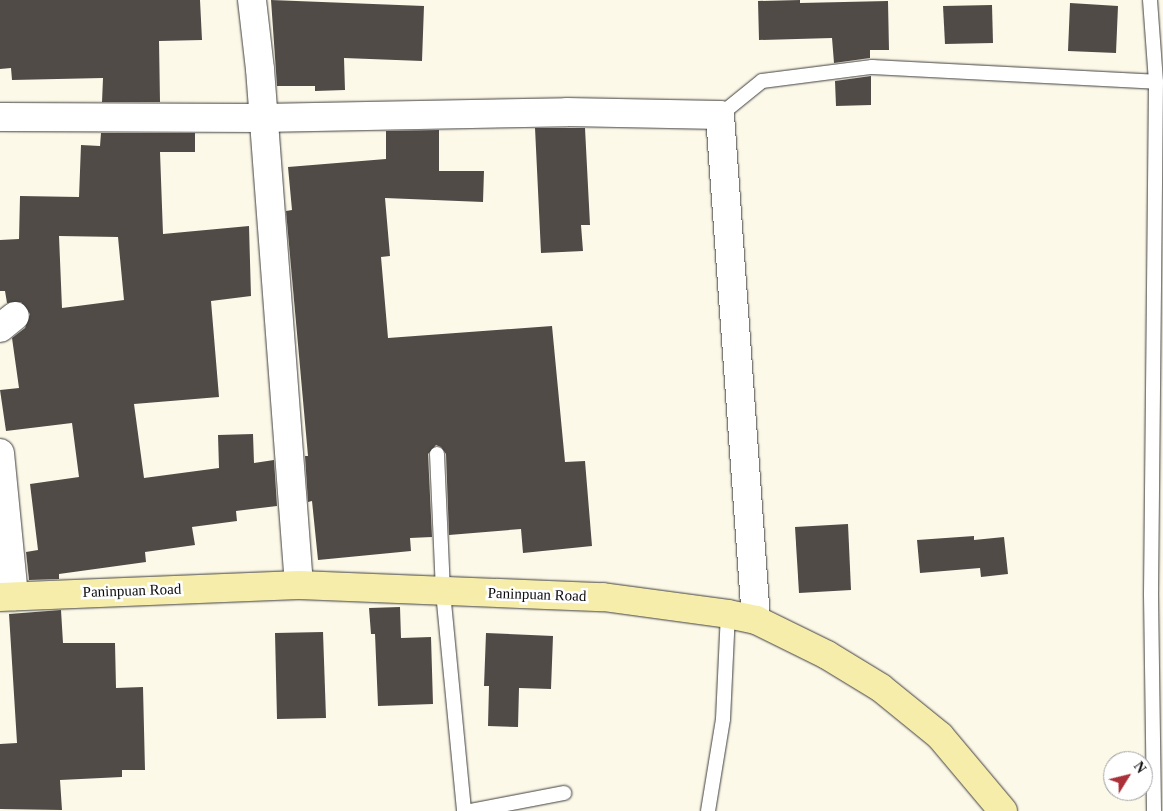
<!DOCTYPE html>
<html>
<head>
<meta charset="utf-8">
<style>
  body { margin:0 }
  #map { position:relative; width:1163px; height:811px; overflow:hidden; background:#fdf9e9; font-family:"Times New Roman",serif }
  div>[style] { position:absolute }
  .building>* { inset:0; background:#514b48 }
  .roads { filter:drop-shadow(0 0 1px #3d3d3d) drop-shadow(0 0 1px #3d3d3d) }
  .lane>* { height:14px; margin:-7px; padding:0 7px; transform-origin:7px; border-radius:7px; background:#fff }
  .street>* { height:28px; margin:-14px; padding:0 14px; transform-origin:14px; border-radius:14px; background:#fff }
  .secondary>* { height:28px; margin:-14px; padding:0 14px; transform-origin:14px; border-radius:14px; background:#f6edab }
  span { translate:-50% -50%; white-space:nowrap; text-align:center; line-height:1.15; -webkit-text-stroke:5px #fff; paint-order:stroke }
  .street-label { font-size:15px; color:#0a0a0a }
  .north { position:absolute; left:1103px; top:751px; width:50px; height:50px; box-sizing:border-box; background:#fff; border:1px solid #9d9d9d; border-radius:50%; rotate:54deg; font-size:14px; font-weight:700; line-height:20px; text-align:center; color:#0a0a0a }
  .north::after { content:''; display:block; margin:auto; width:18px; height:22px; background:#ab3139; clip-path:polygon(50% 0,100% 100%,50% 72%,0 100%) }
</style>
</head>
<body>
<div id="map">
  <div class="building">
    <i style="clip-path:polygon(0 0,200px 0,202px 40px,159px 41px,160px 102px,102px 102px,103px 78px,12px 80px,11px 68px,0 69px)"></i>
    <i style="clip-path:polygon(271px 0,424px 6px,422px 61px,344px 58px,345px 90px,315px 91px,315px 86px,277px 86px)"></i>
    <i style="clip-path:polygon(800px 0,800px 3px,888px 1px,889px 50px,870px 50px,870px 58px,834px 63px,832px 38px,759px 40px,758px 1px)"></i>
    <i style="clip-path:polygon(1070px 3px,1118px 6px,1116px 53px,1068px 51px)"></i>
    <i style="clip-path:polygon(992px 5px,993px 43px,945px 44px,943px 6px)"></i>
    <i style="clip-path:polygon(871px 76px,871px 105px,836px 106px,835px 81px)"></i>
    <i style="clip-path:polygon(535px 128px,585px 128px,590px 225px,581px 225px,583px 251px,541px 253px)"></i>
    <i style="clip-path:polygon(439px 130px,439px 171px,484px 171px,483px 202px,385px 198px,390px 256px,381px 257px,388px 338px,552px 326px,565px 462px,585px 461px,592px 546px,523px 553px,521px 529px,449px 535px,446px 454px,441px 447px,436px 445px,428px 454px,432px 537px,410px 538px,411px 551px,318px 560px,312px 501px,308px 502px,305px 456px,308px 456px,286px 211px,292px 210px,288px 167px,386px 159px,386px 131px)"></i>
    <i style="clip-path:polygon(evenodd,101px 133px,195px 133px,195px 152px,160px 152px,163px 234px,249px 226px,251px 296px,211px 301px,219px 397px,134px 404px,144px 478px,219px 468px,218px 435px,253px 434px,254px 463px,274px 460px,277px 506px,236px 511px,237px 521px,192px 527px,195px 545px,145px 552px,146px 562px,59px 574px,59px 579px,29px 580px,26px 552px,38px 550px,30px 484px,79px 477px,72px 423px,6px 431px,0 390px,19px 388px,12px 338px,25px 328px,30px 314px,21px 302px,7px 303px,5px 291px,0 291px,0 240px,19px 239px,20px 196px,79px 197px,81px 145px,100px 146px,101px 133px,59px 236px,118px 237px,124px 300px,62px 308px,59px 236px)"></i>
    <i style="clip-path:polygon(848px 524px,851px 590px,799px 593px,795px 527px)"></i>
    <i style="clip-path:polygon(974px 536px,974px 540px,1004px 537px,1008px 574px,981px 577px,980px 568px,920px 573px,917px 540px)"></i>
    <i style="clip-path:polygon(400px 607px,401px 638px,431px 637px,433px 704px,378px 706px,375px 634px,371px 634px,369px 608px)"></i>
    <i style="clip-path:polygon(61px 610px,63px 643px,115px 643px,116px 688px,143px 687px,145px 770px,122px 770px,122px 777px,60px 780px,62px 810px,0 809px,0 744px,17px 743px,9px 614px)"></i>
    <i style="clip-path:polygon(323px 632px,326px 718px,277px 719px,275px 633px)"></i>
    <i style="clip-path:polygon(486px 633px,553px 636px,551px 689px,519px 688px,518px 727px,488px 726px,489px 686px,484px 686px)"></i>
  </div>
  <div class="roads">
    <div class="lane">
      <i style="left:1150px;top:0;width:82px;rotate:85.8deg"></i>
      <i style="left:1156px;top:82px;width:513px;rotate:90.56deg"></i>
      <i style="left:1151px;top:595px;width:216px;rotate:89.2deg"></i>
      <i style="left:720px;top:115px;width:54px;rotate:-39deg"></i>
      <i style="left:762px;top:81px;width:111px;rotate:-7.3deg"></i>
      <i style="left:872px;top:67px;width:284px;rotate:3deg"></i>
      <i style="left:437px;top:454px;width:138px;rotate:87.5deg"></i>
      <i style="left:443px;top:592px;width:220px;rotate:84.5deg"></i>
      <i style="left:470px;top:811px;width:96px;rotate:-10.8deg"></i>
      <i style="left:708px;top:811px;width:93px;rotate:-80.7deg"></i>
      <i style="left:723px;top:719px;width:105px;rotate:-87.3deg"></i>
    </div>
    <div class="street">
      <i style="left:252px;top:0;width:69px;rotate:83.4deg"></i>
      <i style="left:260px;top:69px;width:517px;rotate:85.68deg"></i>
      <i style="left:0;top:117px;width:262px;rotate:0.2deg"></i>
      <i style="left:262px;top:118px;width:305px;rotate:-1.1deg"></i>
      <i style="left:567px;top:112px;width:153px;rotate:1.1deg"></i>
      <i style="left:720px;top:115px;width:506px;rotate:85.92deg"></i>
      <i style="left:0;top:328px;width:19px;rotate:-39deg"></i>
      <i style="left:0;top:453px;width:144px;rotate:84.4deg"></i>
    </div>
    <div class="secondary">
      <i style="left:0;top:597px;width:299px;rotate:-2.3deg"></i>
      <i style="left:299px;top:585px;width:304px;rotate:2.3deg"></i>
      <i style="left:603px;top:597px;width:126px;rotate:7.7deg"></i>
      <i style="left:728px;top:614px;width:29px;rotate:12deg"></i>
      <i style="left:756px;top:620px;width:79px;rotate:26.2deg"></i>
      <i style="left:827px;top:655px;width:63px;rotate:31.4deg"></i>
      <i style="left:881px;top:688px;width:76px;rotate:39.1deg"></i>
      <i style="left:940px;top:736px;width:98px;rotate:50deg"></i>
    </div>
  </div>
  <div class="street-label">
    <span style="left:132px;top:591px;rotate:-2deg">Paninpuan Road</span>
    <span style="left:537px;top:595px;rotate:2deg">Paninpuan Road</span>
  </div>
  <div class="north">N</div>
</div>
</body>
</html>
